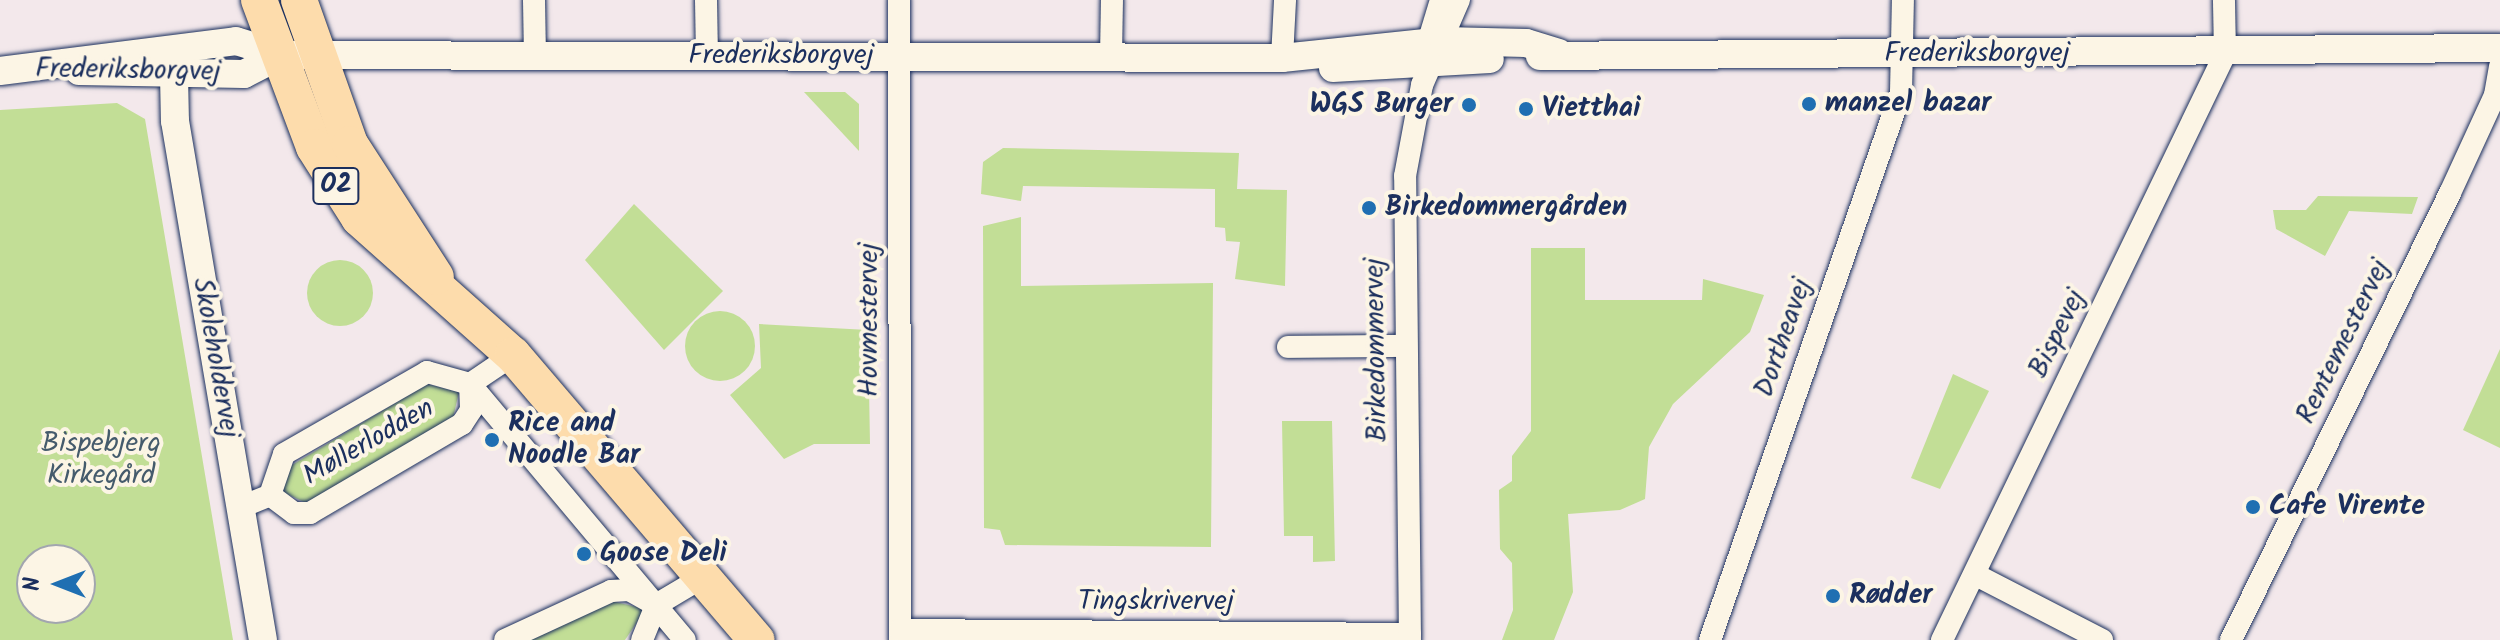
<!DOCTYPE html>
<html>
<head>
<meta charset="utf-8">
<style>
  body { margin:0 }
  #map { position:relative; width:2500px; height:640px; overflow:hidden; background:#f3e8eb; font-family:Kalam,sans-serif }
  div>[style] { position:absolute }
  .green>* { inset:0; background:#c2de96 }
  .round { border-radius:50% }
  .roads { filter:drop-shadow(0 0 2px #1b2f5e) drop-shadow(0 0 2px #1b2f5e) }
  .minor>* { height:22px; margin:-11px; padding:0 11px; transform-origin:11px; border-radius:11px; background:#fcf5e5 }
  .tertiary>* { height:28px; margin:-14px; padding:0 14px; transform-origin:14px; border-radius:14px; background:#fcf5e5 }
  .primary>* { height:36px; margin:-18px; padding:0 18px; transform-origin:18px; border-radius:18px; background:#fddcac }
  .dots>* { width:22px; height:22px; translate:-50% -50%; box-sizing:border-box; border:4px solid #fcf5e5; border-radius:50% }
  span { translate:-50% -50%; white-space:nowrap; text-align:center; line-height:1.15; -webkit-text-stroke:8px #fcf5e5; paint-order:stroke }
  .shield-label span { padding:2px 6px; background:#fcf5e5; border:2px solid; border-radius:6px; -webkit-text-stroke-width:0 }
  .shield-label { font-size:26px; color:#1b2f5e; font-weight:700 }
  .street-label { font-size:28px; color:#1b2f5e }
  .poi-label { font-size:28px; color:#1b2f5e; font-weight:700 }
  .left { translate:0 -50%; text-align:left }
  .right { translate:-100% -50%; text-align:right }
  .park-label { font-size:28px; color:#455b6c }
  .north { position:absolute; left:16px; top:544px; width:80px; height:80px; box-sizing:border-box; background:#fcf5e5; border:2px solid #a2a6af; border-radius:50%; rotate:270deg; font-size:22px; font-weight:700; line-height:32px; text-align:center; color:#1b2f5e }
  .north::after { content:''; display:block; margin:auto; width:28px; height:36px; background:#1f6fb2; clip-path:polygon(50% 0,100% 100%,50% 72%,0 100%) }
</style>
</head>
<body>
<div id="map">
  <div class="green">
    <i style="clip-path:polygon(804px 92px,845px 92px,859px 104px,859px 151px)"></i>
    <i style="clip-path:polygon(evenodd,117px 103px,145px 119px,233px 640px,0 640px,0 110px,117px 103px,32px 560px,80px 560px,80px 608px,32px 608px,32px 560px)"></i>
    <i style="clip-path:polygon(1003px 148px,1239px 153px,1237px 189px,1287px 190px,1285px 286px,1235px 279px,1240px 242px,1226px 241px,1225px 228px,1215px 227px,1215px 189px,1023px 186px,1021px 201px,981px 194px,983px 162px)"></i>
    <i style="clip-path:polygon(2318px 196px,2417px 197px,2418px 197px,2412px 214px,2349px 211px,2325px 256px,2276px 229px,2273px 210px,2306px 210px)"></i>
    <i style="clip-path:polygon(634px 204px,723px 291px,664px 350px,585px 260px)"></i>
    <i style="clip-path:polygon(1021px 217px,1021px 286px,1213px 283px,1211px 547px,1005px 545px,1000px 530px,984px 528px,983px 226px)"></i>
    <i style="clip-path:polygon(1531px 248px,1585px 248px,1585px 300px,1702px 300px,1703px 279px,1764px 295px,1750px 332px,1673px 404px,1649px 447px,1645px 499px,1620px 510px,1568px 514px,1573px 592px,1554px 640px,1502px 640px,1513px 610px,1512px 563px,1500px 549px,1499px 490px,1512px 481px,1512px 456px,1531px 431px)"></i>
    <i class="round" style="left:307px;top:260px;width:66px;height:66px"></i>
    <i class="round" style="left:685px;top:311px;width:70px;height:70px"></i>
    <i style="clip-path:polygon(759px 324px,868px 330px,870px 444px,814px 444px,784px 459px,730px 395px,761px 368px)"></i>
    <i style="clip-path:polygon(2500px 349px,2500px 448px,2463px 430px)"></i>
    <i style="clip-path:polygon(1953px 374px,1989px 391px,1940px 489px,1911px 478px)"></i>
    <i style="clip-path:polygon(427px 384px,459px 392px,453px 418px,306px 503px,283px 492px,287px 468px)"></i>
    <i style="clip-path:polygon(1282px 421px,1332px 421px,1335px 561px,1313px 562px,1313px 536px,1284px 536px)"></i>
    <i style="clip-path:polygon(611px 601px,646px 609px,625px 640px,525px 640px)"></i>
  </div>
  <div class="roads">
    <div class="minor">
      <i style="left:534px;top:0;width:57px;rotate:89deg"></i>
      <i style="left:706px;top:0;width:56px;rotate:89deg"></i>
      <i style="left:899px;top:0;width:640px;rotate:89.91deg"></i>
      <i style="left:1111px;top:56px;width:56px;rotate:-89deg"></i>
      <i style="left:1424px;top:56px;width:59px;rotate:-73.1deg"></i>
      <i style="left:1282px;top:58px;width:58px;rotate:-87deg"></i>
      <i style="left:1288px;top:347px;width:118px;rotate:-0.5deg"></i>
      <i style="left:470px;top:384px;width:334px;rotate:50deg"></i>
      <i style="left:270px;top:495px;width:30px;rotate:37deg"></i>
      <i style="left:294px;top:513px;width:16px"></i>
      <i style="left:310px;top:513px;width:176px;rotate:-30.4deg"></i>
      <i style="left:462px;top:424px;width:17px;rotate:-57deg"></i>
      <i style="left:471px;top:410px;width:26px;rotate:-92deg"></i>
      <i style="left:241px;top:507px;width:31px;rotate:-22deg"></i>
      <i style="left:270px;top:495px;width:43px;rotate:-71.1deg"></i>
      <i style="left:284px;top:454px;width:165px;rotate:-29.8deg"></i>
      <i style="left:427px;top:372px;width:45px;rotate:15.6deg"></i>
      <i style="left:470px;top:384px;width:52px;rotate:-34deg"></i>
      <i style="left:1976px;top:575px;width:142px;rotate:27.3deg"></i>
      <i style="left:900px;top:630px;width:510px;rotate:0.45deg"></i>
      <i style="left:505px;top:640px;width:117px;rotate:-24.8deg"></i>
      <i style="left:611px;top:591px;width:18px;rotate:-3deg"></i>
      <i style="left:629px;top:590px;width:31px;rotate:29deg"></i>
      <i style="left:656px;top:605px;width:55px;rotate:-30.8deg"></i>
      <i style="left:642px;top:640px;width:38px;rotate:-68deg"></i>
      <i style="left:1410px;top:640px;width:464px;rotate:-90.6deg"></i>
      <i style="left:1405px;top:176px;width:93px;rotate:-79.4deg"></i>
      <i style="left:1422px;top:85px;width:93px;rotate:-66.5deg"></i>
      <i style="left:1710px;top:640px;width:580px;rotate:-70.78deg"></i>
      <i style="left:1901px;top:92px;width:92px;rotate:-88.8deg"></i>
      <i style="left:1942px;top:640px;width:651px;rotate:-64.22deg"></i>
      <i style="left:2225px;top:54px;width:54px;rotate:-91.1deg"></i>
      <i style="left:2231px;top:640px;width:498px;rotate:-63.9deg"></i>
      <i style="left:2450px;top:193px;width:108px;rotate:-65.3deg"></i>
      <i style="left:2495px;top:95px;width:29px;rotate:-80deg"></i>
    </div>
    <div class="tertiary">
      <i style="left:1540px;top:56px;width:960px;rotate:-0.48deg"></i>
      <i style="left:1333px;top:68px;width:157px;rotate:-3.3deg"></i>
      <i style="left:0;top:71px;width:238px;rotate:-7.2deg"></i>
      <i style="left:236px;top:41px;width:47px;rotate:17.3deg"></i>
      <i style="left:281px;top:55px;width:1001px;rotate:0.17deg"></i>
      <i style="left:1282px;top:58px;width:163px;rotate:-6deg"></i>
      <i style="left:1444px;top:41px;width:82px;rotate:1.4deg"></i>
      <i style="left:1526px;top:43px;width:34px;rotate:17deg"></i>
      <i style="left:79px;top:71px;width:165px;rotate:1deg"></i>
      <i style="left:244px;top:74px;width:42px;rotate:-27.2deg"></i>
      <i style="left:174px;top:75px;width:46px;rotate:88.8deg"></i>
      <i style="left:175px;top:121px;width:526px;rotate:80.38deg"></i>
    </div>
    <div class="primary">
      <i style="left:259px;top:0;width:157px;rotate:69.5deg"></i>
      <i style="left:314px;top:147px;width:84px;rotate:57.6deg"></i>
      <i style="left:359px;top:218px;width:206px;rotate:41.7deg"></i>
      <i style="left:513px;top:355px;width:375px;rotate:49.5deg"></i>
      <i style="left:299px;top:0;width:153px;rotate:70.5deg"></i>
      <i style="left:350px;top:144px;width:158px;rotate:57.1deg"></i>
    </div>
  </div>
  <div class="dots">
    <i style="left:1809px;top:104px;background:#1f6fb2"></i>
    <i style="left:1469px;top:105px;background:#1f6fb2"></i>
    <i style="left:1526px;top:109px;background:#1f6fb2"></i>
    <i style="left:1369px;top:208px;background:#1f6fb2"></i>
    <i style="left:492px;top:440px;background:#1f6fb2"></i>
    <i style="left:2253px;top:507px;background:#1f6fb2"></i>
    <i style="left:584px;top:554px;background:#1f6fb2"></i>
    <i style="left:1833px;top:596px;background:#1f6fb2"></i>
  </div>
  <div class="shield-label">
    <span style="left:336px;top:186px">O2</span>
  </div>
  <div class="street-label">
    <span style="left:1977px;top:54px">Frederiksborgvej</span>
    <span style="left:781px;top:56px">Frederiksborgvej</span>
    <span style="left:128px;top:71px;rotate:1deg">Frederiksborgvej</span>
    <span style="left:870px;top:320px;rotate:-90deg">Hovmestervej</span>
    <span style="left:2058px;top:334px;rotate:-64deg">Bispevej</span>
    <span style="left:1784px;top:338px;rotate:-71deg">Dortheavej</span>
    <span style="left:2344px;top:342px;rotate:-64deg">Rentemestervej</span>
    <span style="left:1377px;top:350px;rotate:-91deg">Birkedommervej</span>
    <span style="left:215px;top:358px;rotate:80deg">Skoleholdervej</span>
    <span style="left:369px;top:443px;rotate:-30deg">Møllerlodden</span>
    <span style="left:1156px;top:602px">Tingskrivervej</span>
  </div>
  <div class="poi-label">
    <span class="left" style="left:1825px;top:104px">manzel bazar</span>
    <span class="right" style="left:1453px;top:105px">WGS Burger</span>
    <span class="left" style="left:1542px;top:109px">Vietthai</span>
    <span class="left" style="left:1385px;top:208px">Birkedommergården</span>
    <span class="left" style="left:508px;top:440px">Rice and<br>Noodle Bar</span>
    <span class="left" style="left:2269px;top:507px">Cafe Virente</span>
    <span class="left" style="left:600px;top:554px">Goose Deli</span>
    <span class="left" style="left:1849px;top:596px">Rødder</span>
  </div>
  <div class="park-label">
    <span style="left:101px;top:460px">Bispebjerg<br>Kirkegård</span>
  </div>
  <div class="north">N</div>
</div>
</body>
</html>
